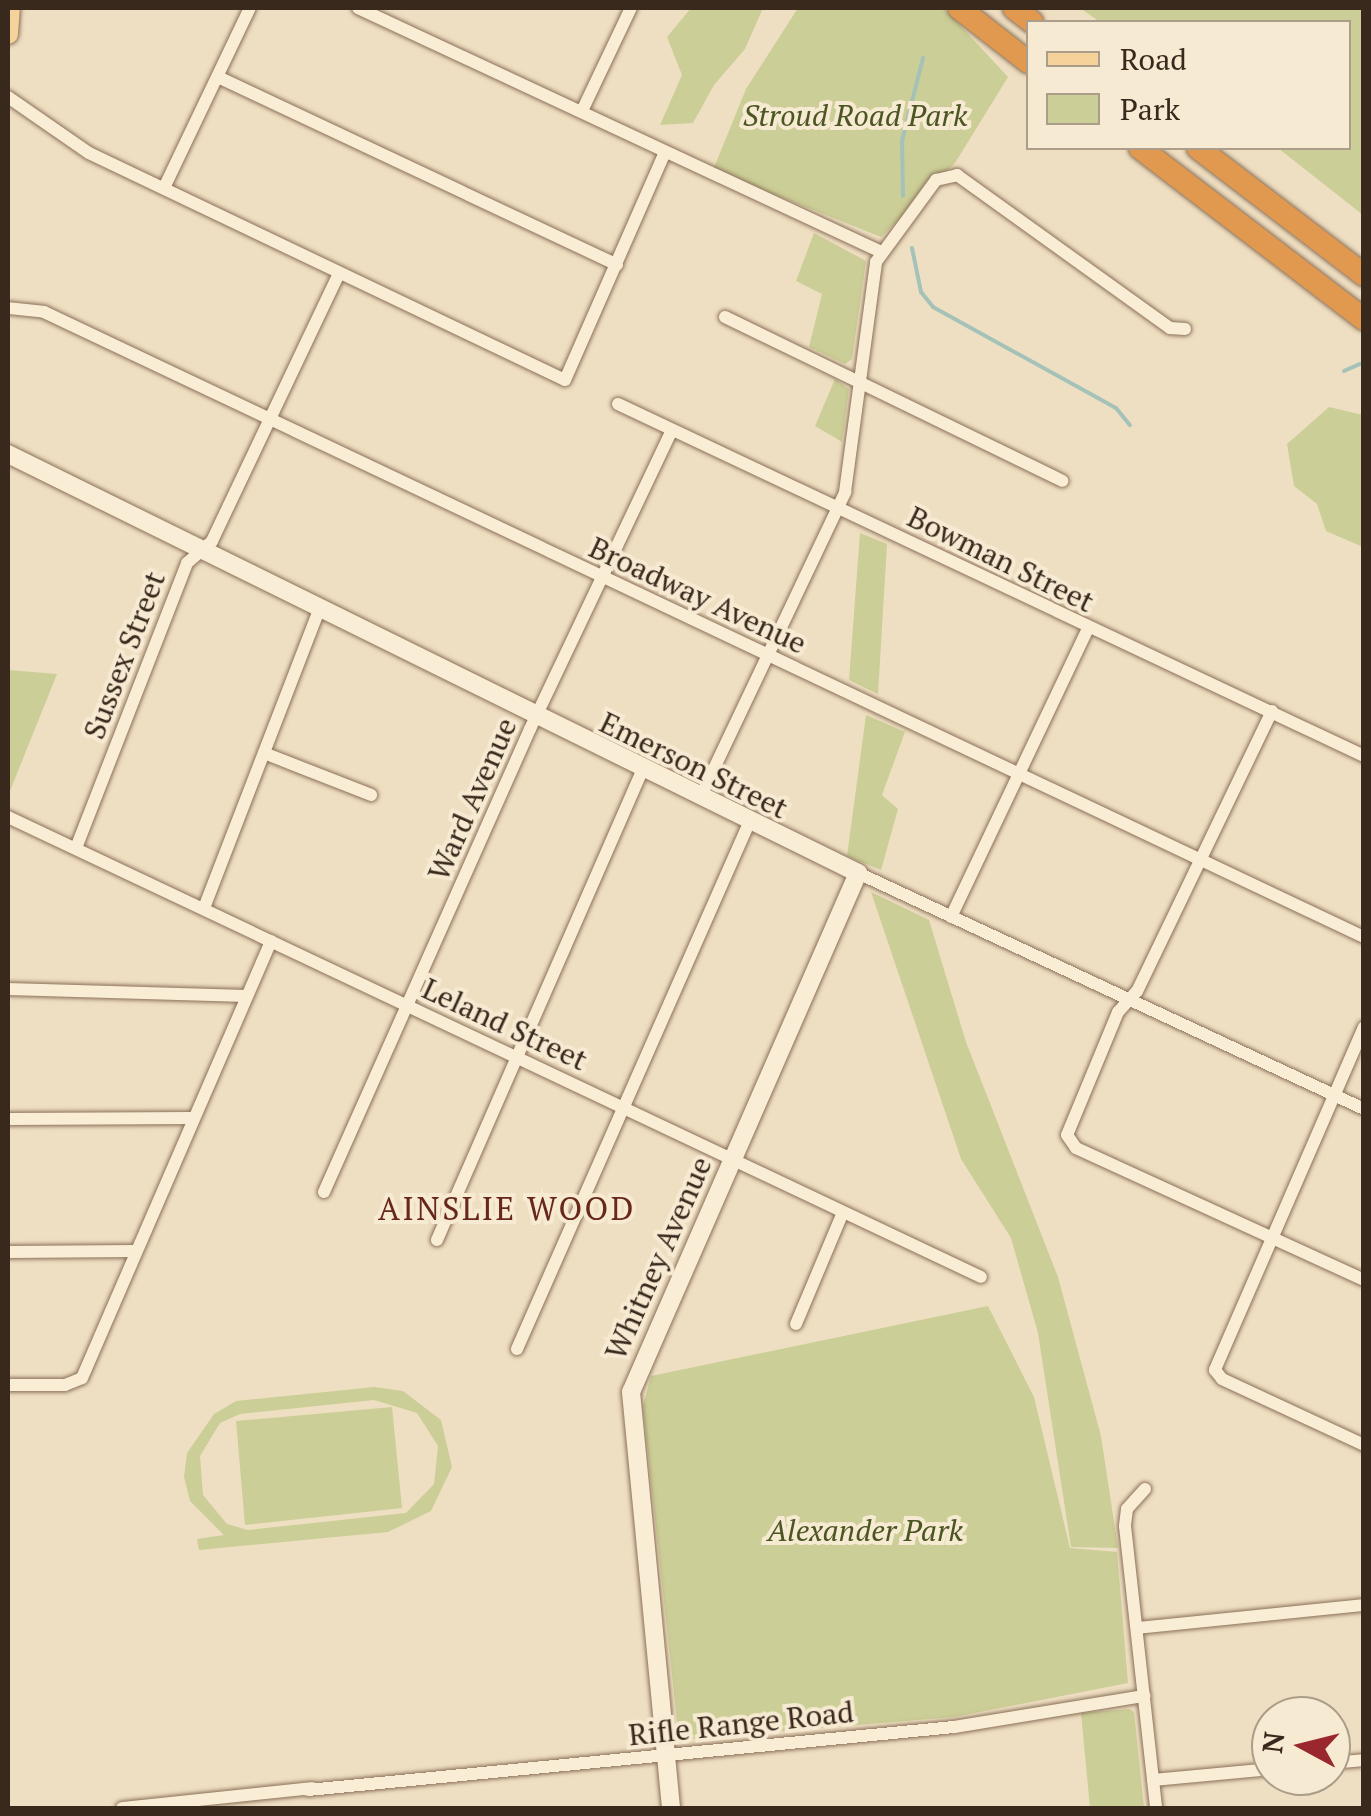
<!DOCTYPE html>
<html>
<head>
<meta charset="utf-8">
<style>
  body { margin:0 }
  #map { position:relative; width:1371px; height:1816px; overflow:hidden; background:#efdfc2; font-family:"PT Serif",serif }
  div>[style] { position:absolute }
  .green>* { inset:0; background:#cbce96 }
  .stream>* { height:4px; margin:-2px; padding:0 2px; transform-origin:2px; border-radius:2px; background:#a5c2b8 }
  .roads { filter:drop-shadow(0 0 2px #8a7059) drop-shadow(0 0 2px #8a7059) }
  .street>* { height:12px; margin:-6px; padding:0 6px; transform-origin:6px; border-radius:6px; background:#faedd6 }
  .secondary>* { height:18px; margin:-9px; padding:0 9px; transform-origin:9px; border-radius:9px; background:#faedd6 }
  .primary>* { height:20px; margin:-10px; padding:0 10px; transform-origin:10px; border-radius:10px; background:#f4d299 }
  .highway>* { height:22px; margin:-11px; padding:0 11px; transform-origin:11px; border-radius:11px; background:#e19950 }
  span { translate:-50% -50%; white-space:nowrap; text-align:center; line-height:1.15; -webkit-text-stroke:8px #f7ead2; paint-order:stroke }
  .park-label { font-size:30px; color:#4c5623; font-style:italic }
  .street-label { font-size:30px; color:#39291d }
  .neighbourhood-label { font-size:32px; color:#67271b; letter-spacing:2.5px }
  .frame { position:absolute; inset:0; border:10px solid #39291d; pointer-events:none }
  .legend { position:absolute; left:1026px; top:20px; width:325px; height:130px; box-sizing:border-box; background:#f7ead2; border:2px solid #ab9d8a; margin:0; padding:12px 18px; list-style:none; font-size:30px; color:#39291d }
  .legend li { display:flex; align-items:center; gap:20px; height:50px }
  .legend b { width:50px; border:2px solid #ab9d8a }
  .north { position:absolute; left:1251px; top:1696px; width:100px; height:100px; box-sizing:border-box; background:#f7ead2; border:2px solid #ab9d8a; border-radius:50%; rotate:277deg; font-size:28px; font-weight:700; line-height:40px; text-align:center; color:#39291d }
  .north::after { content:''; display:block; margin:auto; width:35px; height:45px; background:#9b272e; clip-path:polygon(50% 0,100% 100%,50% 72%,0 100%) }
</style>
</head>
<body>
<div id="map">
  <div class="green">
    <i style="clip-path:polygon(691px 8px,763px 8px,745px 49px,714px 85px,693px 123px,660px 125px,682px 75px,667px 37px)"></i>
    <i style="clip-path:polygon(798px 8px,944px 8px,1008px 77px,955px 163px,881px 237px,713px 170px,746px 89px)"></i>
    <i style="clip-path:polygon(1080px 8px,1363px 8px,1363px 215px,1278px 148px,1348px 148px,1348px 22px,1100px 22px)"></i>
    <i style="clip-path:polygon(814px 233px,866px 261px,852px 359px,845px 364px,809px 347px,822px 294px,796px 281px)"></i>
    <i style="clip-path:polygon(835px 379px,849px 389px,842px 442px,815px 426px)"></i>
    <i style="clip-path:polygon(1329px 407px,1363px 415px,1363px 547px,1326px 531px,1317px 504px,1294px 486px,1287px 444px)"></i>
    <i style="clip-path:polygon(860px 533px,887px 544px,878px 694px,849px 680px)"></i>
    <i style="clip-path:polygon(8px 670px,57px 674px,8px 796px)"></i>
    <i style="clip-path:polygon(866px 715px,905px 732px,882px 795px,898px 809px,881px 870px,847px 856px)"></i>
    <i style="clip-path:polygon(871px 892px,929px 920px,966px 1042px,1058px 1277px,1101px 1436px,1118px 1548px,1071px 1547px,1038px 1333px,1011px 1238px,961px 1159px)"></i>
    <i style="clip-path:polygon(988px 1306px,1034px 1397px,1070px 1548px,1117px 1552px,1128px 1683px,954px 1717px,679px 1740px,643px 1406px,651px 1376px)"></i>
    <i style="clip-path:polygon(evenodd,374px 1387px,403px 1391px,441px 1420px,452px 1467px,431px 1511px,388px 1532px,199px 1550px,197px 1539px,224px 1535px,190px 1501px,184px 1477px,187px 1453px,214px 1414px,236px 1401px,374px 1387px,374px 1400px,417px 1413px,438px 1446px,434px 1484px,406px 1513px,248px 1530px,227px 1524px,203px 1495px,200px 1456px,220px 1423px,240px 1414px,374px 1400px)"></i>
    <i style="clip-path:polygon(392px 1407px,402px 1508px,245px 1525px,236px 1421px)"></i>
    <i style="clip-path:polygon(1129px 1709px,1134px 1712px,1144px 1808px,1090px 1808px,1081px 1713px)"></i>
  </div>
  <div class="stream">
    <i style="left:903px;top:196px;width:55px;rotate:-91deg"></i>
    <i style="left:902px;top:141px;width:86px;rotate:-75.8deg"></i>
    <i style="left:912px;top:248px;width:45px;rotate:78.4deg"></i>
    <i style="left:921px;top:292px;width:19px;rotate:51deg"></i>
    <i style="left:933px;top:307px;width:209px;rotate:28.9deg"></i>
    <i style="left:1116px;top:408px;width:22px;rotate:51deg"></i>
    <i style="left:1344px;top:371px;width:17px;rotate:-24deg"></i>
  </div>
  <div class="roads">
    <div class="street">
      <i style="left:358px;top:8px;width:575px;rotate:25deg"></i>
      <i style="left:218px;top:77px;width:441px;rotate:25.2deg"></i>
      <i style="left:8px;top:97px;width:98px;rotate:34.7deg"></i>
      <i style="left:89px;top:153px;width:527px;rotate:25.5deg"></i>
      <i style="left:565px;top:380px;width:246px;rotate:-66.3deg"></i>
      <i style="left:582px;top:111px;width:114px;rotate:-64.6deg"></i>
      <i style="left:164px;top:188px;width:199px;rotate:-64.5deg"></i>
      <i style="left:8px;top:308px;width:36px;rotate:6deg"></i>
      <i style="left:44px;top:312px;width:1460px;rotate:25.34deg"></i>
      <i style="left:725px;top:317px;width:375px;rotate:25.9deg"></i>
      <i style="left:618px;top:404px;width:825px;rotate:25.26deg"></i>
      <i style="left:1272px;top:711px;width:311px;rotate:115.7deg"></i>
      <i style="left:1137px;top:991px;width:28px;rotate:132deg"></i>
      <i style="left:1118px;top:1012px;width:133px;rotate:112.5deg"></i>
      <i style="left:1067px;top:1135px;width:16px;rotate:55deg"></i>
      <i style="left:1076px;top:1148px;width:317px;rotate:24.6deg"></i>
      <i style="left:264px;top:753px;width:115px;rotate:21.4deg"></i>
      <i style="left:700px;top:798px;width:339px;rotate:-64.6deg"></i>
      <i style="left:845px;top:492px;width:232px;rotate:-82.3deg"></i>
      <i style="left:876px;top:262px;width:102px;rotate:-53.8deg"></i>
      <i style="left:936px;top:180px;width:22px;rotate:-13deg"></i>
      <i style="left:957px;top:175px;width:262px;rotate:35.7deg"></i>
      <i style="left:1170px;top:328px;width:15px;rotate:4deg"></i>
      <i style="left:8px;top:817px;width:1076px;rotate:25.3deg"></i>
      <i style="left:76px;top:848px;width:306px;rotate:-68.7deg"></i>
      <i style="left:187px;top:563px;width:33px;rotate:-41deg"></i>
      <i style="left:212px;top:541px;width:296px;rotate:-64.6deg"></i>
      <i style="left:858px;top:873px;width:558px;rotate:25deg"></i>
      <i style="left:204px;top:908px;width:322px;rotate:-68.9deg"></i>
      <i style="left:951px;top:917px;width:320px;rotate:-64.6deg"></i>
      <i style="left:8px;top:989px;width:239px;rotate:1.7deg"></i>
      <i style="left:1364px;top:1027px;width:374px;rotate:113.5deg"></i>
      <i style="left:1215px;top:1370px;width:11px;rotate:52deg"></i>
      <i style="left:1222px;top:1379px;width:157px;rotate:24.9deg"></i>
      <i style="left:8px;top:1119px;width:185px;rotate:-0.3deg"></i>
      <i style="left:324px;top:1192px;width:507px;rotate:-66.01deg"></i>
      <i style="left:530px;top:729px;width:331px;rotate:-64.6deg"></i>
      <i style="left:437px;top:1240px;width:512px;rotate:-66.39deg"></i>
      <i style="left:8px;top:1252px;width:126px;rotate:-0.5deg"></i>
      <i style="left:796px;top:1324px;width:121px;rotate:-67.2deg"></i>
      <i style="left:517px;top:1349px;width:575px;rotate:-66.2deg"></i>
      <i style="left:8px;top:1385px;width:57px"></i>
      <i style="left:65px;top:1385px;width:18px;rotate:-22deg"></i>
      <i style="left:82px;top:1378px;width:476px;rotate:-66.6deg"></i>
      <i style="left:1145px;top:1489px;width:27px;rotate:132deg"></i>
      <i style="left:1127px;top:1509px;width:17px;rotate:97deg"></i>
      <i style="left:1125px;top:1526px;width:284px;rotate:83.7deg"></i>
      <i style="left:1137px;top:1628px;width:228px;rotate:-5.8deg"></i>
      <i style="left:1331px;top:1763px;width:33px;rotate:-5deg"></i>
      <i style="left:1153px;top:1780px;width:119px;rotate:-5.3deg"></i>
      <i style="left:308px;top:1790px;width:649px;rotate:-5.57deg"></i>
      <i style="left:954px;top:1727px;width:193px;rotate:-9.3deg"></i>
      <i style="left:122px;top:1808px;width:191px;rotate:-6deg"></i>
    </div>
    <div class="secondary">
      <i style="left:8px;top:454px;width:948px;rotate:26.24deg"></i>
      <i style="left:858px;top:873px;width:566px;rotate:113.62deg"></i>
      <i style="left:631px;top:1392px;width:418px;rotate:84.5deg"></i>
    </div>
    <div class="primary">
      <i style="left:8px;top:34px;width:26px;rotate:-86deg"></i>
    </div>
    <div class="highway">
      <i style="left:959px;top:8px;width:88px;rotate:38deg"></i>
      <i style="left:1014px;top:8px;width:23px;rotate:38deg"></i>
      <i style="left:1140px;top:148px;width:282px;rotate:37.4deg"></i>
      <i style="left:1198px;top:148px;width:209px;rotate:37.4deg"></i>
    </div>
  </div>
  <div class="park-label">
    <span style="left:855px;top:115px">Stroud Road Park</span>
    <span style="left:865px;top:1530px">Alexander Park</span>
  </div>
  <div class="street-label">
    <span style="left:1001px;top:559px;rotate:26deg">Bowman Street</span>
    <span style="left:698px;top:595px;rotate:25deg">Broadway Avenue</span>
    <span style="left:124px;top:655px;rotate:-69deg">Sussex Street</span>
    <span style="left:694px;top:765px;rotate:26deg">Emerson Street</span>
    <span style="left:472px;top:799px;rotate:-66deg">Ward Avenue</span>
    <span style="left:505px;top:1024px;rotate:25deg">Leland Street</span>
    <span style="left:658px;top:1258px;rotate:-66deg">Whitney Avenue</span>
    <span style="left:741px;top:1723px;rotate:-6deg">Rifle Range Road</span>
  </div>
  <div class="neighbourhood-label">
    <span style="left:507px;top:1208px">AINSLIE WOOD</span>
  </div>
  <div class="frame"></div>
  <ul class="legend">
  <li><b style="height:12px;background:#f4d299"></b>Road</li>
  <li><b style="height:28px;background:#cbce96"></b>Park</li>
  </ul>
  <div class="north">N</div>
</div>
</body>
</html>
